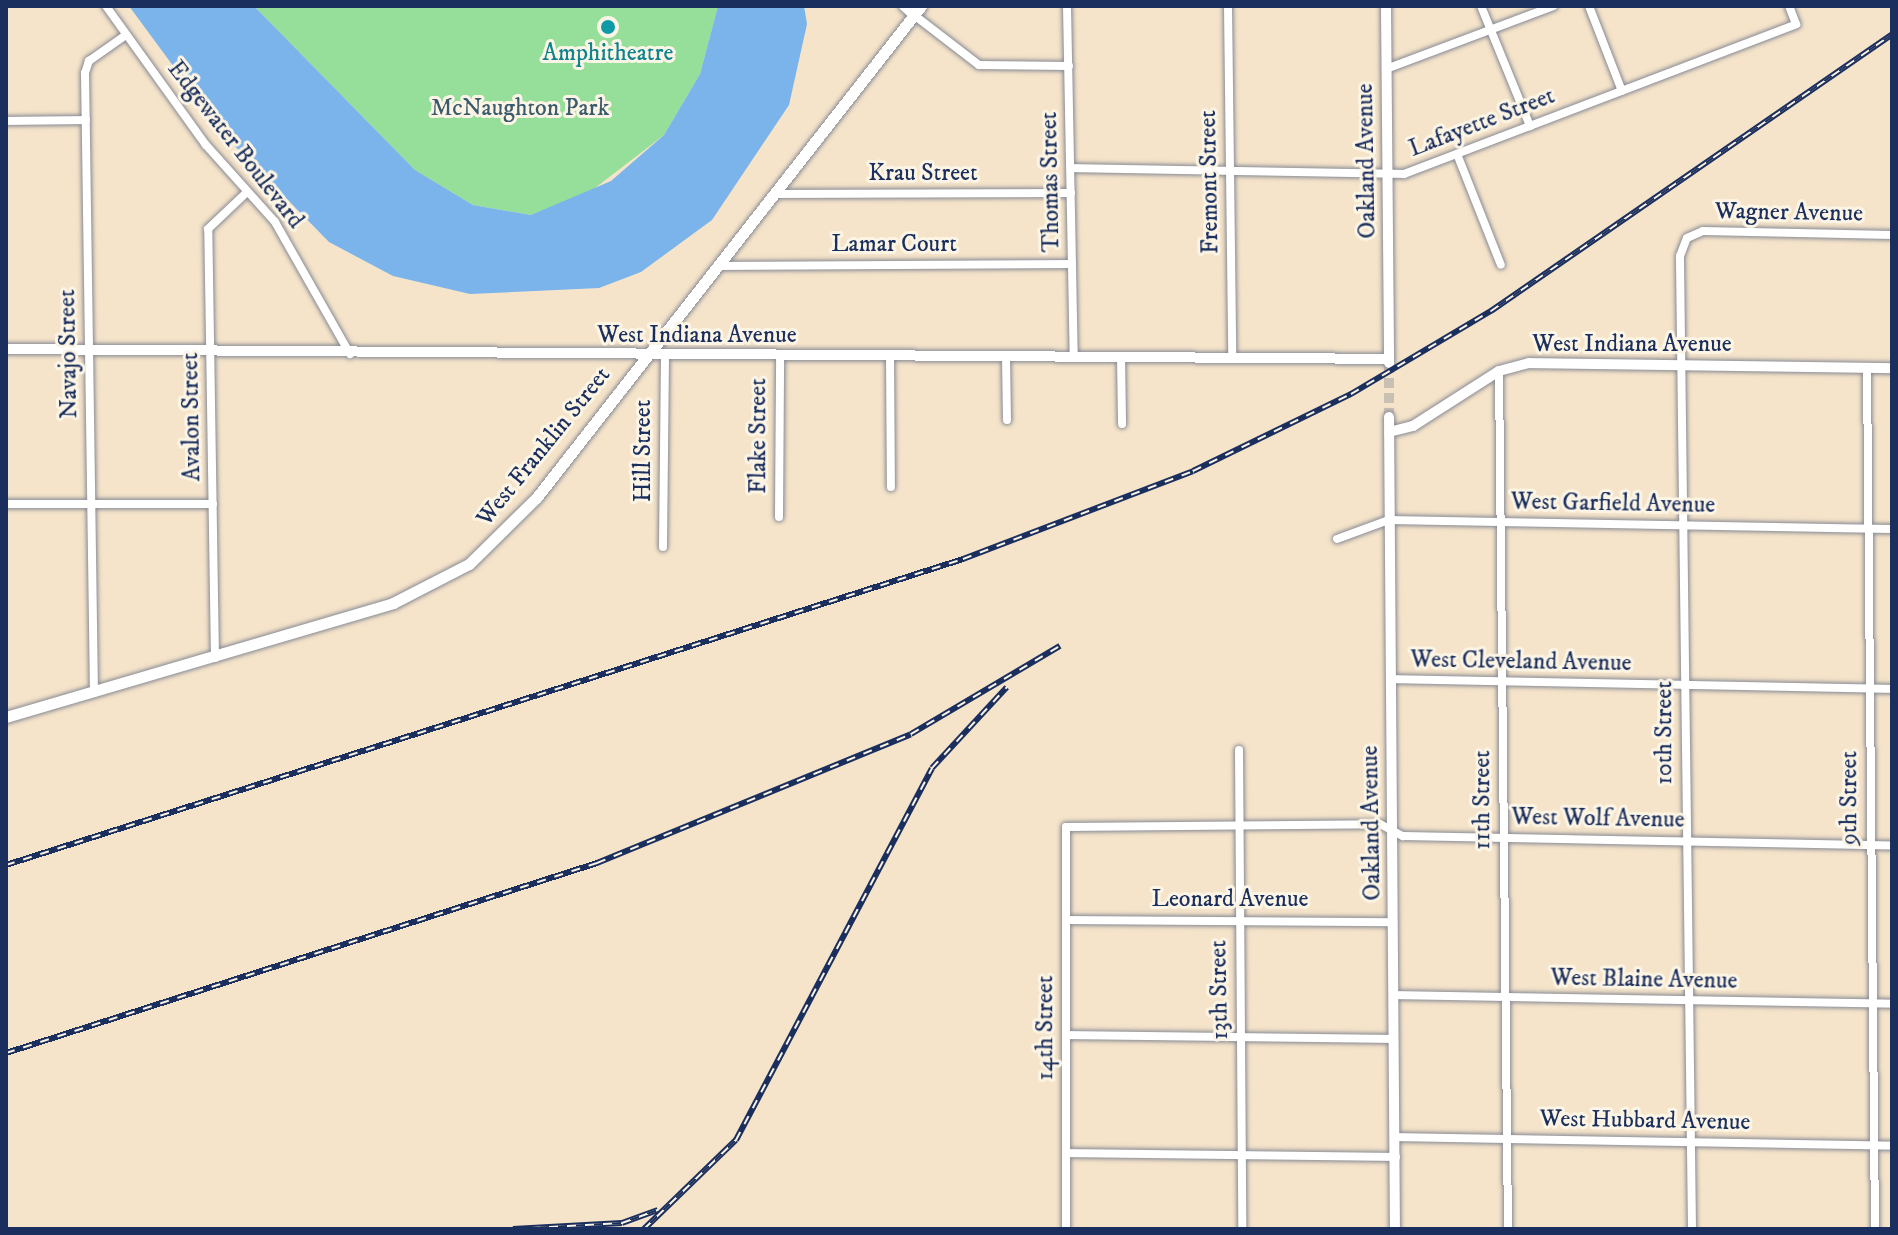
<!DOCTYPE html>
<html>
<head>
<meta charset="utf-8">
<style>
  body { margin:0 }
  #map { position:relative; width:1898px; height:1235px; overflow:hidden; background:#f5e4ca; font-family:"IM FELL DW Pica",serif }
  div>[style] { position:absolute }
  .green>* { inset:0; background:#95df9a }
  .water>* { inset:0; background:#7ab4eb }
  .tertiary-tunnel>* { height:10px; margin-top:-5px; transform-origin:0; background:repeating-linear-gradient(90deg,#c9c0b4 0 10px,transparent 0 15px) }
  .roads { filter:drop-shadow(0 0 2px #888a94) drop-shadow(0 0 2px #888a94) }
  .minor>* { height:8px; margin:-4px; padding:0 4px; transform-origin:4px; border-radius:4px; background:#fff }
  .tertiary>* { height:10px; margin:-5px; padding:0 5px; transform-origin:5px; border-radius:5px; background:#fff }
  .secondary>* { height:11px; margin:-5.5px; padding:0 5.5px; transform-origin:5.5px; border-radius:5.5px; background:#fff }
  .rail>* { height:6px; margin-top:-3px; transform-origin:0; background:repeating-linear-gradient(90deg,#fcf5e5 0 9px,#1b2f5e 0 18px); box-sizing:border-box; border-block:2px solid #1b2f5e }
  .dots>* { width:22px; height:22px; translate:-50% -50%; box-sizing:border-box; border:4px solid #fcf5e5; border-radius:50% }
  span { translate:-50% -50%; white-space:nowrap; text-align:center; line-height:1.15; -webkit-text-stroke:6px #fcf5e5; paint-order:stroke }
  .culture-label { font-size:24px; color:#0d838f }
  .park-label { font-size:24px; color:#3a5b6d }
  .street-label { font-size:24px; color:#1b2f5e }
  .frame { position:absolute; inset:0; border:8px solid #1b2f5e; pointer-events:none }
</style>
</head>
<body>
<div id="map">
  <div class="green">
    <i style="clip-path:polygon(254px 6px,718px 6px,700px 74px,664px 135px,582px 198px,531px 215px,473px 205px,415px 170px)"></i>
  </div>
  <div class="water">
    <i style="clip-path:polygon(129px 6px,254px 6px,415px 170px,473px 205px,531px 215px,611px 181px,664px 135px,700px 74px,718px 6px,804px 6px,807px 24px,789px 105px,712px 220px,641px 272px,599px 288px,470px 294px,393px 276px,329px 242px,224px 135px)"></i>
  </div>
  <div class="tertiary-tunnel">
    <i style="left:1389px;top:363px;width:54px;rotate:90deg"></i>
  </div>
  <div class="roads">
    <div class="minor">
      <i style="left:106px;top:6px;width:171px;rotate:54.3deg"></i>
      <i style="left:206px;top:145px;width:103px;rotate:48.1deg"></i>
      <i style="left:275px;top:222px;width:152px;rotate:60.4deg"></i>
      <i style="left:1067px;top:6px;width:352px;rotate:88.9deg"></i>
      <i style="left:1228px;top:6px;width:352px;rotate:89.3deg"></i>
      <i style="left:1481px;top:6px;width:130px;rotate:67.8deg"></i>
      <i style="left:1589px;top:6px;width:91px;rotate:68.8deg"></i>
      <i style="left:914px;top:15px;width:82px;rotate:37.6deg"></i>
      <i style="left:979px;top:65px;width:90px;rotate:0.6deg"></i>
      <i style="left:1386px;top:69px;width:179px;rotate:-20.6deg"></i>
      <i style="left:6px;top:121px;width:80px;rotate:-0.7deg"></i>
      <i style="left:1457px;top:154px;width:119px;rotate:68.4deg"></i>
      <i style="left:1071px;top:168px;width:333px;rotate:1deg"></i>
      <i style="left:1404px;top:174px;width:420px;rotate:-20.9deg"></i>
      <i style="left:1796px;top:24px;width:19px;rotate:-111deg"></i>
      <i style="left:774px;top:194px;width:297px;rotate:-0.2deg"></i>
      <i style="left:717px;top:266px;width:355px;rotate:-0.3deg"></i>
      <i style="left:890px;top:356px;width:131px;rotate:89.6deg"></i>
      <i style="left:1006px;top:357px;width:63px;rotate:89.1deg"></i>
      <i style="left:1121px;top:357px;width:67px;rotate:89.1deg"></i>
      <i style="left:1867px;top:368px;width:861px;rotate:89.47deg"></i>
      <i style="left:1499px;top:371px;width:858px;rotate:89.4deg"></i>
      <i style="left:6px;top:504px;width:207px"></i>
      <i style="left:779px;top:517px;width:161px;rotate:-89.6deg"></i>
      <i style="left:1337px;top:539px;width:55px;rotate:-20.1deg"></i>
      <i style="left:1389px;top:520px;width:503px;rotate:1.03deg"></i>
      <i style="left:663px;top:547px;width:191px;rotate:-89.4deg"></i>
      <i style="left:215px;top:658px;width:429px;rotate:-90.9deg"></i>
      <i style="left:208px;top:229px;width:54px;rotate:-43.5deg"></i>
      <i style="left:1390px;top:679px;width:502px;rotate:1.14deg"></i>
      <i style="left:94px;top:693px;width:620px;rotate:-90.83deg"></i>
      <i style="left:85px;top:73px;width:13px;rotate:-72deg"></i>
      <i style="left:89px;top:61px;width:45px;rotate:-35.1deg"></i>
      <i style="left:1239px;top:750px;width:479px;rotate:89.6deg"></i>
      <i style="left:1066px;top:920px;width:327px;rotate:0.4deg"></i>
      <i style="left:1395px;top:995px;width:497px;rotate:1deg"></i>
      <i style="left:1066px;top:1035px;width:328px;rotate:0.7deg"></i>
      <i style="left:1396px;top:1137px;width:496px;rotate:1deg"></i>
      <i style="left:1066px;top:1153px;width:330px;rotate:0.7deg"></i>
      <i style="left:1066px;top:1229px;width:402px;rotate:-90deg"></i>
      <i style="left:1066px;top:827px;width:314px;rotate:-0.5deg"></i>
      <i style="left:1380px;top:824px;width:26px;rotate:28deg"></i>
      <i style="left:1403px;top:836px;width:489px;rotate:1.1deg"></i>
      <i style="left:1692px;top:1229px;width:973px;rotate:-90.71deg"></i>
      <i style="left:1680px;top:256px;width:19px;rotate:-69deg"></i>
      <i style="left:1687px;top:238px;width:17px;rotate:-24deg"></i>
      <i style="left:1703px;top:231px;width:189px;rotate:1.2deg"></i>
    </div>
    <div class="tertiary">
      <i style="left:904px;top:6px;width:13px;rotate:42deg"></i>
      <i style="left:1386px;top:6px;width:357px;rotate:89.5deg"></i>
      <i style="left:6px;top:349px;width:1383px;rotate:0.41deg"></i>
      <i style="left:1389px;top:417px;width:812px;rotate:89.58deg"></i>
      <i style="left:1389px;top:432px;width:25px;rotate:-14deg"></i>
      <i style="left:1413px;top:426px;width:102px;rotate:-32.6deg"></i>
      <i style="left:1499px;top:371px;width:31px;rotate:-15deg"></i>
      <i style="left:1529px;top:363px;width:363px;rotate:0.8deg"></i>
    </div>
    <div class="secondary">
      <i style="left:6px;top:717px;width:403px;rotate:-16.4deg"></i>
      <i style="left:393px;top:603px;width:85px;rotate:-27.2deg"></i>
      <i style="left:469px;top:564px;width:95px;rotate:-44.6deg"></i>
      <i style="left:537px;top:497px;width:623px;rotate:-51.97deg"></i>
    </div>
  </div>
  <div class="rail">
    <i style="left:6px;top:865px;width:1005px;rotate:-17.73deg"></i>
    <i style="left:963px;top:559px;width:246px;rotate:-20.9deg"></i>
    <i style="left:1193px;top:471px;width:176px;rotate:-26deg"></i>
    <i style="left:1351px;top:394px;width:163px;rotate:-30.7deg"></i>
    <i style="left:1491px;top:311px;width:487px;rotate:-34.6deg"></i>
    <i style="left:6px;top:1053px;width:621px;rotate:-17.82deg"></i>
    <i style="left:597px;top:863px;width:339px;rotate:-22.3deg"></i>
    <i style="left:911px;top:734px;width:173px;rotate:-30.6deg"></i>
    <i style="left:513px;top:1229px;width:109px;rotate:-3.2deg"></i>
    <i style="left:622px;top:1223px;width:38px;rotate:-20deg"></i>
    <i style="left:644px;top:1229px;width:128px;rotate:-44.1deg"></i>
    <i style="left:736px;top:1140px;width:420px;rotate:-62.2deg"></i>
    <i style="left:932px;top:768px;width:110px;rotate:-47.2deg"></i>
  </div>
  <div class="dots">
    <i style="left:608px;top:27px;background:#0f9aa8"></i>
  </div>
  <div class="culture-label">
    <span style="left:608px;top:54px">Amphitheatre</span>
  </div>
  <div class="park-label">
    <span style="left:520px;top:109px">McNaughton Park</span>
  </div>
  <div class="street-label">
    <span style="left:1482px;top:123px;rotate:-21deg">Lafayette Street</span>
    <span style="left:235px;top:145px;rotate:52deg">Edgewater Boulevard</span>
    <span style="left:1367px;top:161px;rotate:-91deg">Oakland Avenue</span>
    <span style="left:923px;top:174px">Krau Street</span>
    <span style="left:1051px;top:182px;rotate:-91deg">Thomas Street</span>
    <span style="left:1210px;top:182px;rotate:-91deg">Fremont Street</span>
    <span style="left:1789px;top:213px;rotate:1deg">Wagner Avenue</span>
    <span style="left:894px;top:245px">Lamar Court</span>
    <span style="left:697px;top:336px">West Indiana Avenue</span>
    <span style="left:1632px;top:345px">West Indiana Avenue</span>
    <span style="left:69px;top:354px;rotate:-91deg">Navajo Street</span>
    <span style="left:192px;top:417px;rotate:-91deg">Avalon Street</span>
    <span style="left:759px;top:436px;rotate:-90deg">Flake Street</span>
    <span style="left:544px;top:447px;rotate:-51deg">West Franklin Street</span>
    <span style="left:644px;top:451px;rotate:-90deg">Hill Street</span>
    <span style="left:1613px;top:504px;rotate:1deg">West Garfield Avenue</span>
    <span style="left:1521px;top:662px;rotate:1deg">West Cleveland Avenue</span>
    <span style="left:1665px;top:733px;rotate:-90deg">10th Street</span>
    <span style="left:1850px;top:798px;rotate:-90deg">9th Street</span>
    <span style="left:1483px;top:800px;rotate:-90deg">11th Street</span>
    <span style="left:1598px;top:819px;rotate:1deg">West Wolf Avenue</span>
    <span style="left:1372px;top:823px;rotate:-91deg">Oakland Avenue</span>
    <span style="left:1230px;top:900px">Leonard Avenue</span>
    <span style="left:1644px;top:980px;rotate:1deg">West Blaine Avenue</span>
    <span style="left:1220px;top:990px;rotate:-91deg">13th Street</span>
    <span style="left:1046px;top:1028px;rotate:-90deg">14th Street</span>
    <span style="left:1645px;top:1121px;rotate:1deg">West Hubbard Avenue</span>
  </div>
  <div class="frame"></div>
</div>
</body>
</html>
